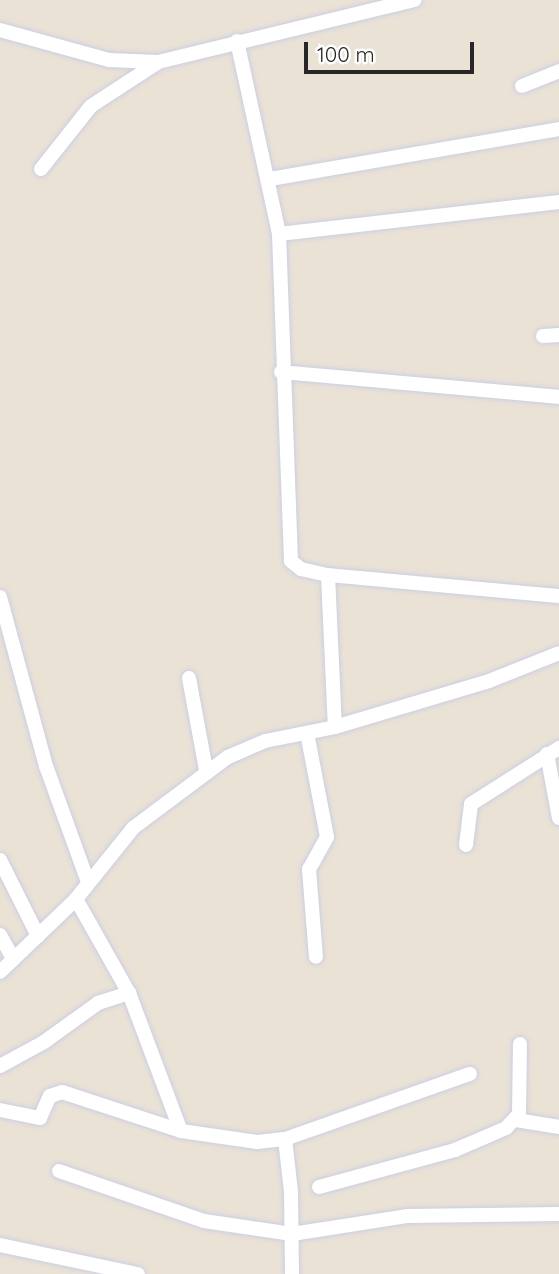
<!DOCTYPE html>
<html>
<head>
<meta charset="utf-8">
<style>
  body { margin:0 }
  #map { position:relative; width:559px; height:1274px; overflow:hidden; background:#ebe2d6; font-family:Quicksand,sans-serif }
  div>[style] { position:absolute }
  .roads { filter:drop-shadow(0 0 2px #cbcfe2) drop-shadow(0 0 2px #cbcfe2) }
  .street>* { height:14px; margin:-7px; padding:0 7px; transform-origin:7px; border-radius:7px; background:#fff }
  span { translate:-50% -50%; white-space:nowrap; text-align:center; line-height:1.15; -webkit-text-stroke:6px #fff; paint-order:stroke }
  .scale { position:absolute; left:304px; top:42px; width:170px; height:32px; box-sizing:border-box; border:4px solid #272727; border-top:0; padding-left:9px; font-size:21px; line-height:24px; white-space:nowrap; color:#272727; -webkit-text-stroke:5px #fff; paint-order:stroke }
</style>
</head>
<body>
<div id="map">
  <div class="roads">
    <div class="street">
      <i style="left:0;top:30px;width:113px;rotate:15.4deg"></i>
      <i style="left:109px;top:60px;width:49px;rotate:2.3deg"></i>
      <i style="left:158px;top:62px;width:264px;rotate:-13.6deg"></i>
      <i style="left:237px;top:41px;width:198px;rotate:77.7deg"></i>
      <i style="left:279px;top:234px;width:327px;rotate:87.9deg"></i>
      <i style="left:291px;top:561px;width:13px;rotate:39deg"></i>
      <i style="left:301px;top:569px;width:28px;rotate:13deg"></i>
      <i style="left:328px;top:575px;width:232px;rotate:5.2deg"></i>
      <i style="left:522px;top:86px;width:40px;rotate:-22deg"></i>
      <i style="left:41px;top:169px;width:80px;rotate:-51.6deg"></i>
      <i style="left:91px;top:106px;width:79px;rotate:-33.1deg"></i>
      <i style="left:270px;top:179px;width:293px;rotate:-9.8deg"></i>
      <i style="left:279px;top:234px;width:282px;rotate:-6.5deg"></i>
      <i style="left:543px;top:336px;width:16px;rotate:-4deg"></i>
      <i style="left:281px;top:372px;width:279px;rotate:5.1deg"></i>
      <i style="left:328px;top:575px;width:152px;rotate:87.4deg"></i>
      <i style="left:0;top:597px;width:175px;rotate:74.8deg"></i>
      <i style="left:46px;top:766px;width:123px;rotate:70.1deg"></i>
      <i style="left:189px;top:678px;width:94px;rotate:79.5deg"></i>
      <i style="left:307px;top:733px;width:106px;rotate:79.1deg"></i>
      <i style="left:327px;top:837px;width:37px;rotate:119deg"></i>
      <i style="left:309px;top:869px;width:88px;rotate:85.5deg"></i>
      <i style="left:547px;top:754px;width:65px;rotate:79.4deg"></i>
      <i style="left:466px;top:845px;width:41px;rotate:-83deg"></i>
      <i style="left:471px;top:804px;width:104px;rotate:-32.5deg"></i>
      <i style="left:0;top:860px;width:85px;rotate:63.4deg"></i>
      <i style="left:76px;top:899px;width:108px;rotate:60.6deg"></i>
      <i style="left:129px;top:993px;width:147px;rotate:69.4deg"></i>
      <i style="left:0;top:935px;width:26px;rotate:61deg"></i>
      <i style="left:0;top:972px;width:105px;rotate:-43.8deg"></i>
      <i style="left:76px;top:899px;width:91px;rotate:-51.2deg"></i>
      <i style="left:133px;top:828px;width:119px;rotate:-36.8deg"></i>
      <i style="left:228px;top:757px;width:40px;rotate:-23.4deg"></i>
      <i style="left:265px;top:741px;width:71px;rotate:-11.3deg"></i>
      <i style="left:335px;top:727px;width:161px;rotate:-16.6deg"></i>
      <i style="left:489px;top:681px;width:75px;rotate:-21.8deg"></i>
      <i style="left:0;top:1066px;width:50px;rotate:-28.6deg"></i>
      <i style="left:44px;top:1042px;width:67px;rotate:-35.8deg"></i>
      <i style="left:98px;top:1003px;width:33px;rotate:-18deg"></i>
      <i style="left:0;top:1110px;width:41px;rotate:11.3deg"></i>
      <i style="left:40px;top:1118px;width:24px;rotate:-66deg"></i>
      <i style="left:50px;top:1096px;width:13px;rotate:-18deg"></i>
      <i style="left:62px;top:1092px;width:125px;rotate:18.1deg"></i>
      <i style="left:181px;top:1131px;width:77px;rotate:8.2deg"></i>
      <i style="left:257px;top:1142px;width:28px;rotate:-6deg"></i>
      <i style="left:285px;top:1139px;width:196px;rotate:-19.4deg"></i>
      <i style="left:516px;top:1120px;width:44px;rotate:9.2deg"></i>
      <i style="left:285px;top:1139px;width:53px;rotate:83.5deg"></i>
      <i style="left:291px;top:1192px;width:82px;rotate:89.3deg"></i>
      <i style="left:59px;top:1171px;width:153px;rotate:19deg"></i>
      <i style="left:204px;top:1221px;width:89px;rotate:8.4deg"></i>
      <i style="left:292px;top:1234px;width:116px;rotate:-8.9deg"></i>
      <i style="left:407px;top:1216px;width:152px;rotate:-0.8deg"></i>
      <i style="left:319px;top:1187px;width:141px;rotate:-15.2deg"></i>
      <i style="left:455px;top:1150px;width:56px;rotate:-23.3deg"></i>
      <i style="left:506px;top:1128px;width:19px;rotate:-47deg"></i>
      <i style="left:519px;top:1114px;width:70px;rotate:-89.2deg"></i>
      <i style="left:0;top:1245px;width:141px;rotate:11.9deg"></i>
    </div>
  </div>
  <div class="scale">100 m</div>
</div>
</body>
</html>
